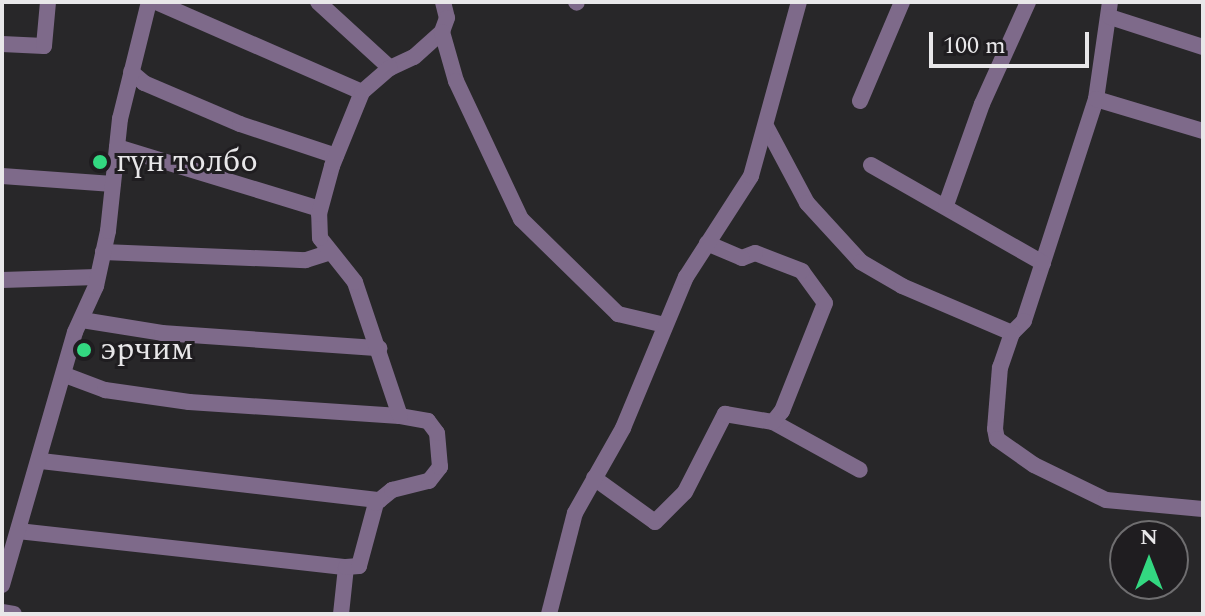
<!DOCTYPE html>
<html>
<head>
<meta charset="utf-8">
<style>
  body { margin:0 }
  #map { position:relative; width:1205px; height:616px; overflow:hidden; background:#282729; font-family:Spectral,serif }
  div>[style] { position:absolute }
  .minor>* { height:16px; margin:-8px; padding:0 8px; transform-origin:8px; border-radius:8px; background:#7e6a8a }
  .dots>* { width:22px; height:22px; translate:-50% -50%; box-sizing:border-box; border:4px solid #1f1d20; border-radius:50% }
  span { translate:-50% -50%; white-space:nowrap; text-align:center; line-height:1.15; -webkit-text-stroke:6px #1f1d20; paint-order:stroke }
  .poi-label { font-size:32px; color:#e8e7e9 }
  .left { translate:0 -50%; text-align:left }
  .frame { position:absolute; inset:0; border:4px solid #e8e7e9; pointer-events:none }
  .north { position:absolute; left:1109px; top:520px; width:80px; height:80px; box-sizing:border-box; background:#1f1d20; border:2px solid #6f6e70; border-radius:50%; rotate:0deg; font-size:22px; font-weight:700; line-height:32px; text-align:center; color:#e8e7e9 }
  .north::after { content:''; display:block; margin:auto; width:28px; height:36px; background:#33d881; clip-path:polygon(50% 0,100% 100%,50% 72%,0 100%) }
  .scale { position:absolute; left:929px; top:32px; width:160px; height:36px; box-sizing:border-box; border:4px solid #e8e7e9; border-top:0; padding-left:10px; font-size:24px; line-height:28px; white-space:nowrap; color:#e8e7e9; -webkit-text-stroke:6px #1f1d20; paint-order:stroke }
</style>
</head>
<body>
<div id="map">
  <div class="minor">
    <i style="left:156px;top:2px;width:225px;rotate:23.6deg"></i>
    <i style="left:318px;top:2px;width:98px;rotate:42.5deg"></i>
    <i style="left:390px;top:68px;width:26px;rotate:-25deg"></i>
    <i style="left:414px;top:57px;width:38px;rotate:-42deg"></i>
    <i style="left:443px;top:2px;width:16px;rotate:76deg"></i>
    <i style="left:447px;top:18px;width:15px;rotate:110deg"></i>
    <i style="left:442px;top:32px;width:51px;rotate:74.1deg"></i>
    <i style="left:456px;top:81px;width:153px;rotate:64.8deg"></i>
    <i style="left:521px;top:219px;width:136px;rotate:44.4deg"></i>
    <i style="left:618px;top:314px;width:48px;rotate:13.2deg"></i>
    <i style="left:576px;top:2px;width:1px;rotate:45deg"></i>
    <i style="left:1110px;top:2px;width:98px;rotate:98.2deg"></i>
    <i style="left:1096px;top:99px;width:233px;rotate:108deg"></i>
    <i style="left:1024px;top:321px;width:17px;rotate:135deg"></i>
    <i style="left:1012px;top:333px;width:36px;rotate:109deg"></i>
    <i style="left:1000px;top:367px;width:62px;rotate:94.6deg"></i>
    <i style="left:995px;top:429px;width:10px;rotate:79deg"></i>
    <i style="left:997px;top:439px;width:45px;rotate:35.1deg"></i>
    <i style="left:1034px;top:465px;width:80px;rotate:25.9deg"></i>
    <i style="left:1106px;top:500px;width:97px;rotate:5.3deg"></i>
    <i style="left:1110px;top:17px;width:98px;rotate:17.9deg"></i>
    <i style="left:2px;top:44px;width:42px;rotate:2.7deg"></i>
    <i style="left:44px;top:46px;width:44px;rotate:-84.8deg"></i>
    <i style="left:131px;top:72px;width:17px;rotate:40deg"></i>
    <i style="left:144px;top:83px;width:104px;rotate:23.1deg"></i>
    <i style="left:240px;top:124px;width:101px;rotate:18.4deg"></i>
    <i style="left:1096px;top:99px;width:112px;rotate:16.7deg"></i>
    <i style="left:860px;top:101px;width:108px;rotate:-67deg"></i>
    <i style="left:767px;top:128px;width:85px;rotate:61.9deg"></i>
    <i style="left:807px;top:203px;width:80px;rotate:47.5deg"></i>
    <i style="left:861px;top:262px;width:48px;rotate:30.3deg"></i>
    <i style="left:902px;top:286px;width:120px;rotate:23.1deg"></i>
    <i style="left:117px;top:147px;width:212px;rotate:17deg"></i>
    <i style="left:871px;top:165px;width:198px;rotate:29.7deg"></i>
    <i style="left:2px;top:176px;width:111px;rotate:4.1deg"></i>
    <i style="left:946px;top:205px;width:107px;rotate:-70.4deg"></i>
    <i style="left:982px;top:104px;width:112px;rotate:-65.7deg"></i>
    <i style="left:103px;top:252px;width:203px;rotate:2.3deg"></i>
    <i style="left:306px;top:260px;width:25px;rotate:-18deg"></i>
    <i style="left:2px;top:280px;width:95px;rotate:-1.8deg"></i>
    <i style="left:82px;top:320px;width:81px;rotate:9.2deg"></i>
    <i style="left:162px;top:333px;width:218px;rotate:4deg"></i>
    <i style="left:65px;top:375px;width:43px;rotate:20.6deg"></i>
    <i style="left:105px;top:390px;width:85px;rotate:8.1deg"></i>
    <i style="left:189px;top:402px;width:211px;rotate:3.8deg"></i>
    <i style="left:773px;top:422px;width:99px;rotate:28.9deg"></i>
    <i style="left:41px;top:461px;width:341px;rotate:6.6deg"></i>
    <i style="left:594px;top:478px;width:75px;rotate:35.8deg"></i>
    <i style="left:655px;top:522px;width:42px;rotate:-45deg"></i>
    <i style="left:685px;top:492px;width:88px;rotate:-62.9deg"></i>
    <i style="left:725px;top:414px;width:49px;rotate:9.5deg"></i>
    <i style="left:773px;top:422px;width:14px;rotate:-51deg"></i>
    <i style="left:782px;top:411px;width:116px;rotate:-68.3deg"></i>
    <i style="left:825px;top:303px;width:39px;rotate:-126deg"></i>
    <i style="left:802px;top:271px;width:50px;rotate:-159deg"></i>
    <i style="left:755px;top:253px;width:14px;rotate:159deg"></i>
    <i style="left:742px;top:258px;width:38px;rotate:-157deg"></i>
    <i style="left:18px;top:531px;width:330px;rotate:6.3deg"></i>
    <i style="left:2px;top:585px;width:263px;rotate:-73.9deg"></i>
    <i style="left:75px;top:332px;width:51px;rotate:-65.5deg"></i>
    <i style="left:96px;top:286px;width:56px;rotate:-77.7deg"></i>
    <i style="left:108px;top:231px;width:113px;rotate:-83.9deg"></i>
    <i style="left:120px;top:119px;width:121px;rotate:-76.1deg"></i>
    <i style="left:2px;top:612px;width:12px;rotate:9deg"></i>
    <i style="left:341px;top:614px;width:47px;rotate:-83.9deg"></i>
    <i style="left:346px;top:567px;width:13px;rotate:-4deg"></i>
    <i style="left:359px;top:566px;width:65px;rotate:-74.9deg"></i>
    <i style="left:376px;top:503px;width:21px;rotate:-39deg"></i>
    <i style="left:392px;top:490px;width:38px;rotate:-14deg"></i>
    <i style="left:429px;top:481px;width:18px;rotate:-52deg"></i>
    <i style="left:440px;top:467px;width:34px;rotate:-95deg"></i>
    <i style="left:437px;top:433px;width:15px;rotate:-127deg"></i>
    <i style="left:428px;top:421px;width:28px;rotate:-170deg"></i>
    <i style="left:400px;top:416px;width:141px;rotate:-108.6deg"></i>
    <i style="left:355px;top:282px;width:56px;rotate:-128.5deg"></i>
    <i style="left:320px;top:238px;width:24px;rotate:-92deg"></i>
    <i style="left:319px;top:214px;width:50px;rotate:-74.8deg"></i>
    <i style="left:332px;top:166px;width:80px;rotate:-67.9deg"></i>
    <i style="left:362px;top:92px;width:37px;rotate:-41deg"></i>
    <i style="left:549px;top:614px;width:104px;rotate:-75.6deg"></i>
    <i style="left:575px;top:513px;width:98px;rotate:-60.5deg"></i>
    <i style="left:623px;top:428px;width:164px;rotate:-67.4deg"></i>
    <i style="left:686px;top:277px;width:120px;rotate:-57.2deg"></i>
    <i style="left:751px;top:176px;width:180px;rotate:-74.6deg"></i>
  </div>
  <div class="dots">
    <i style="left:100px;top:162px;background:#33d881"></i>
    <i style="left:84px;top:350px;background:#33d881"></i>
  </div>
  <div class="poi-label">
    <span class="left" style="left:116px;top:162px">гүн толбо</span>
    <span class="left" style="left:100px;top:350px">эрчим</span>
  </div>
  <div class="frame"></div>
  <div class="north">N</div>
  <div class="scale">100 m</div>
</div>
</body>
</html>
